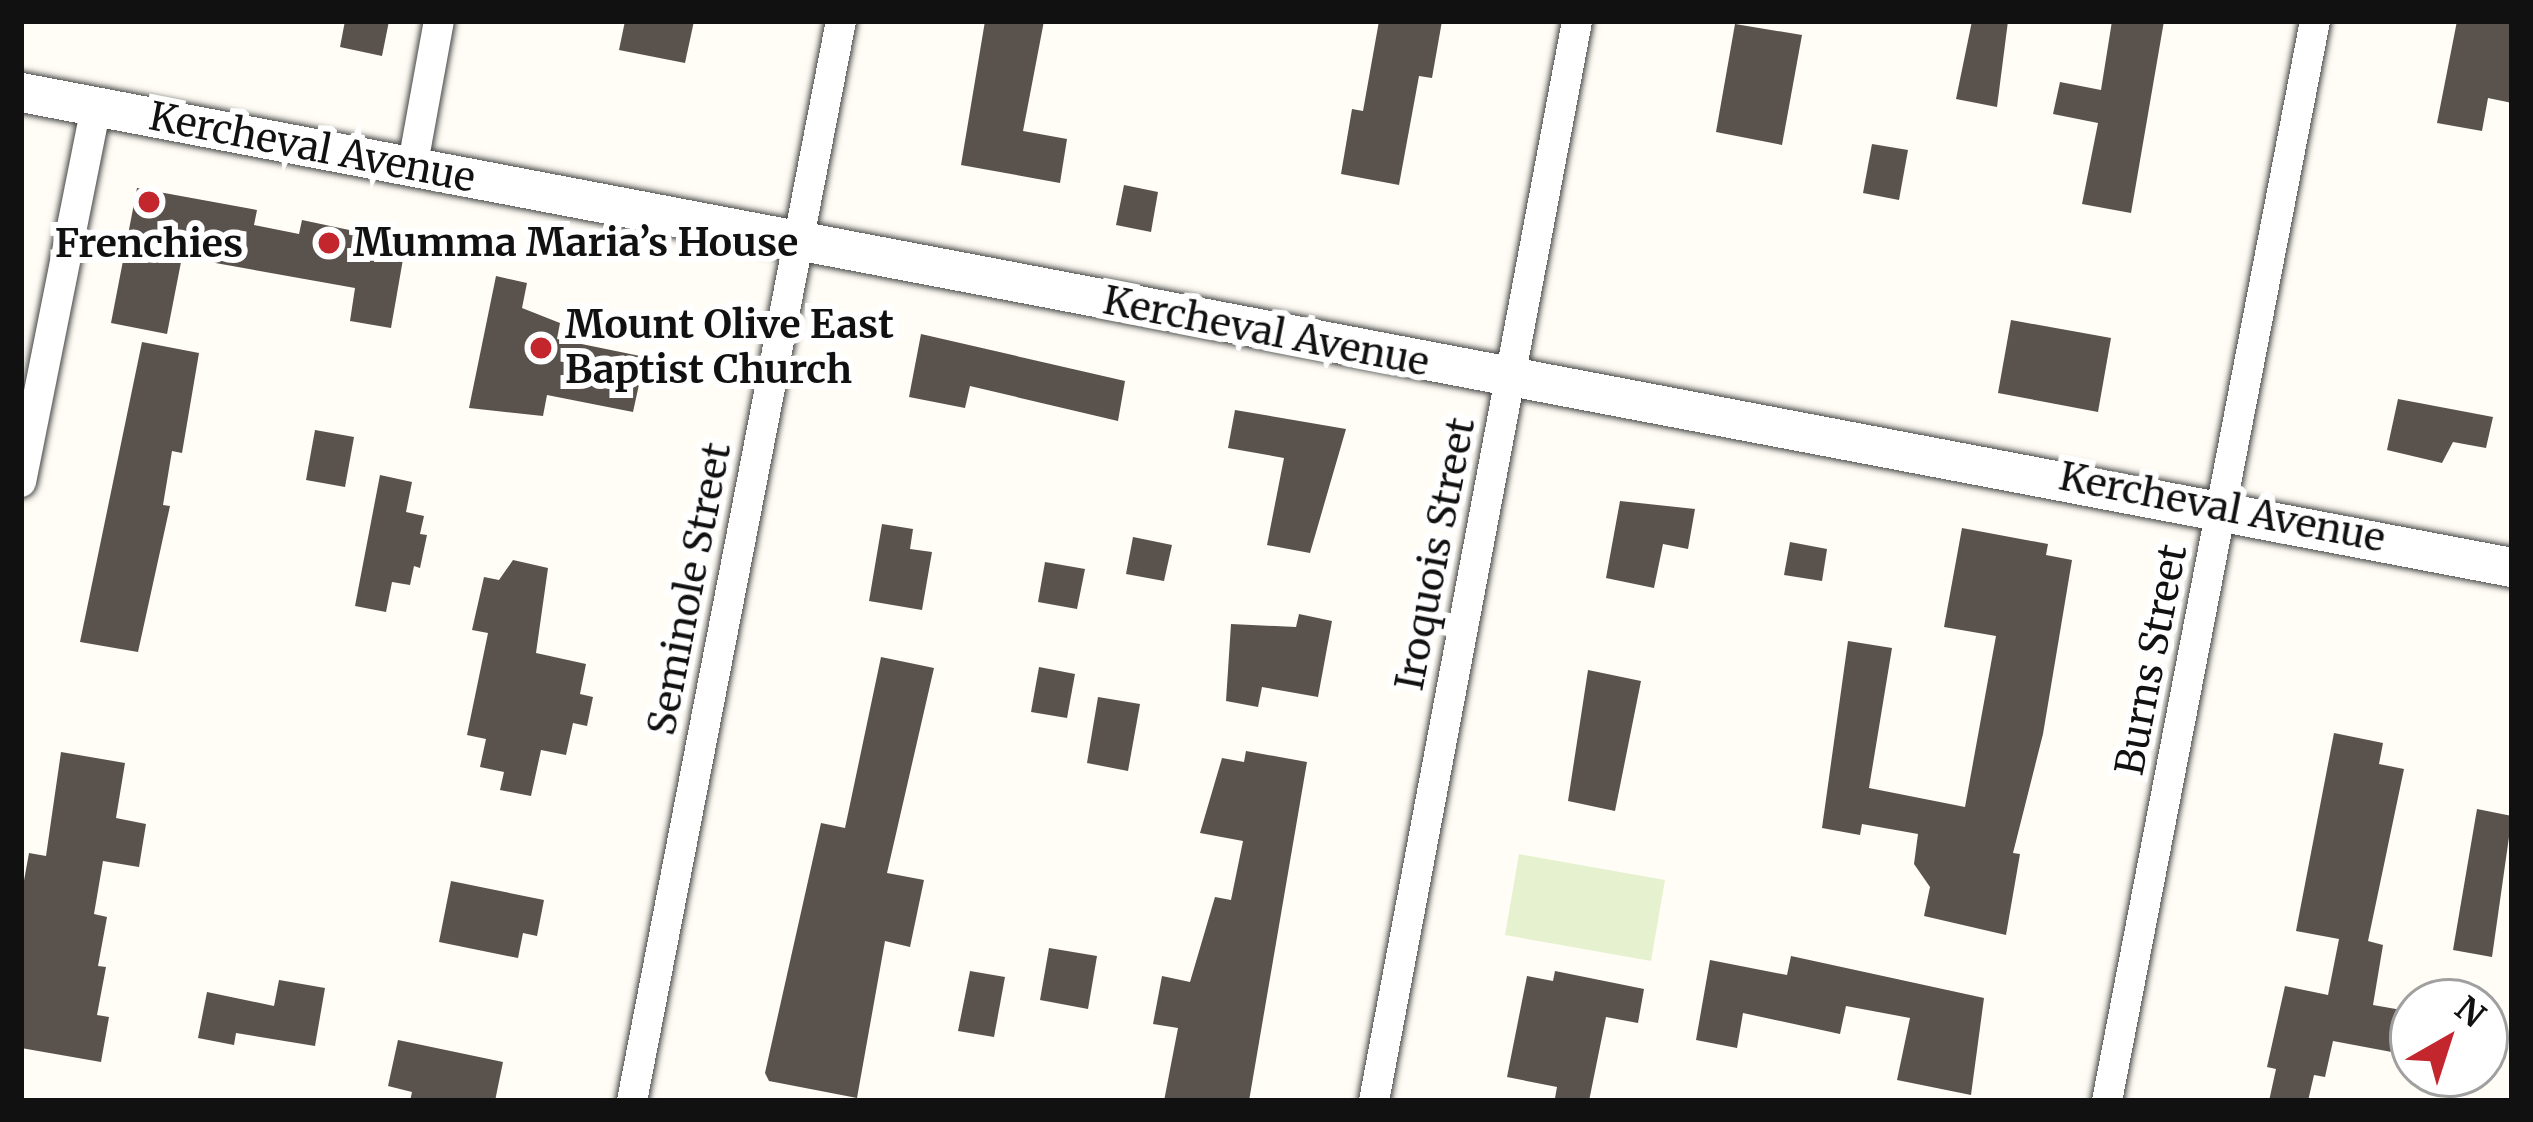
<!DOCTYPE html>
<html>
<head>
<meta charset="utf-8">
<style>
  body { margin:0 }
  #map { position:relative; width:2533px; height:1122px; overflow:hidden; background:#fffdf5; font-family:Merriweather,serif }
  div>[style] { position:absolute }
  .pitch>* { inset:0; background:#e6f2cf }
  .building>* { inset:0; background:#5a524d }
  .roads { filter:drop-shadow(0 0 3px #444) drop-shadow(0 0 3px #444) }
  .minor>* { height:30px; margin:-15px; padding:0 15px; transform-origin:15px; border-radius:15px; background:#fff }
  .tertiary>* { height:39px; margin:-19.5px; padding:0 19.5px; transform-origin:19.5px; border-radius:19.5px; background:#fff }
  .dots>* { width:33px; height:33px; translate:-50% -50%; box-sizing:border-box; border:6px solid #fff; border-radius:50% }
  span { translate:-50% -50%; white-space:nowrap; text-align:center; line-height:1.15; -webkit-text-stroke:12px #fff; paint-order:stroke }
  .street-label { font-size:39px; color:#111 }
  .poi-label { font-size:39px; color:#111; font-weight:700 }
  .left { translate:0 -50%; text-align:left }
  .frame { position:absolute; inset:0; border:24px solid #111; pointer-events:none }
  .north { position:absolute; left:2389px; top:978px; width:120px; height:120px; box-sizing:border-box; background:#fff; border:3px solid #a0a0a0; border-radius:50%; rotate:39deg; font-size:33px; font-weight:700; line-height:48px; text-align:center; color:#111 }
  .north::after { content:''; display:block; margin:auto; width:42px; height:54px; background:#c4262e; clip-path:polygon(50% 0,100% 100%,50% 72%,0 100%) }
</style>
</head>
<body>
<div id="map">
  <div class="pitch">
    <i style="clip-path:polygon(1519px 854px,1665px 880px,1651px 961px,1505px 935px)"></i>
  </div>
  <div class="building">
    <i style="clip-path:polygon(345px 21px,389px 21px,382px 56px,340px 47px)"></i>
    <i style="clip-path:polygon(625px 21px,694px 21px,685px 63px,619px 50px)"></i>
    <i style="clip-path:polygon(985px 21px,1044px 21px,1023px 131px,1067px 139px,1060px 183px,961px 165px)"></i>
    <i style="clip-path:polygon(1379px 21px,1442px 21px,1432px 78px,1419px 76px,1399px 185px,1341px 174px,1352px 109px,1363px 111px)"></i>
    <i style="clip-path:polygon(1972px 21px,2008px 21px,1997px 107px,1956px 99px)"></i>
    <i style="clip-path:polygon(2112px 21px,2164px 21px,2131px 213px,2082px 204px,2098px 123px,2053px 114px,2060px 82px,2101px 90px)"></i>
    <i style="clip-path:polygon(2457px 21px,2512px 21px,2512px 103px,2488px 98px,2482px 131px,2437px 123px)"></i>
    <i style="clip-path:polygon(1735px 24px,1802px 35px,1782px 145px,1716px 132px)"></i>
    <i style="clip-path:polygon(1872px 144px,1908px 150px,1899px 200px,1863px 193px)"></i>
    <i style="clip-path:polygon(1124px 185px,1158px 192px,1151px 232px,1116px 225px)"></i>
    <i style="clip-path:polygon(137px 188px,257px 210px,254px 225px,299px 234px,302px 220px,406px 242px,391px 328px,350px 321px,355px 288px,182px 257px,167px 334px,111px 323px)"></i>
    <i style="clip-path:polygon(496px 276px,527px 283px,522px 308px,560px 323px,557px 339px,645px 357px,633px 412px,547px 395px,543px 416px,469px 408px)"></i>
    <i style="clip-path:polygon(2011px 320px,2111px 338px,2098px 412px,1998px 393px)"></i>
    <i style="clip-path:polygon(921px 334px,1125px 381px,1118px 421px,970px 386px,965px 408px,909px 397px)"></i>
    <i style="clip-path:polygon(142px 342px,199px 353px,182px 453px,172px 451px,163px 505px,170px 506px,138px 652px,80px 642px)"></i>
    <i style="clip-path:polygon(2398px 399px,2493px 417px,2486px 448px,2453px 442px,2442px 463px,2387px 450px)"></i>
    <i style="clip-path:polygon(1235px 410px,1346px 429px,1310px 553px,1267px 545px,1284px 458px,1228px 448px)"></i>
    <i style="clip-path:polygon(315px 430px,354px 437px,345px 487px,306px 480px)"></i>
    <i style="clip-path:polygon(380px 475px,412px 482px,406px 512px,424px 516px,420px 534px,427px 535px,420px 568px,414px 566px,410px 585px,392px 582px,386px 612px,355px 606px)"></i>
    <i style="clip-path:polygon(1620px 501px,1695px 509px,1688px 549px,1663px 544px,1654px 588px,1606px 578px)"></i>
    <i style="clip-path:polygon(882px 524px,913px 529px,910px 549px,932px 552px,922px 610px,869px 601px)"></i>
    <i style="clip-path:polygon(1962px 528px,2048px 544px,2046px 555px,2072px 560px,2043px 734px,2013px 853px,2020px 854px,2006px 935px,1924px 916px,1930px 887px,1914px 864px,1918px 834px,1862px 824px,1860px 835px,1822px 828px,1848px 641px,1892px 648px,1869px 788px,1965px 807px,1996px 636px,1944px 627px)"></i>
    <i style="clip-path:polygon(1133px 537px,1172px 545px,1164px 581px,1126px 574px)"></i>
    <i style="clip-path:polygon(1790px 542px,1827px 549px,1822px 581px,1784px 575px)"></i>
    <i style="clip-path:polygon(513px 560px,548px 568px,536px 653px,586px 664px,580px 694px,593px 697px,587px 726px,573px 723px,566px 755px,541px 750px,531px 796px,500px 790px,504px 772px,480px 767px,486px 739px,467px 735px,488px 633px,472px 630px,484px 577px,499px 580px)"></i>
    <i style="clip-path:polygon(1045px 562px,1085px 569px,1077px 609px,1038px 602px)"></i>
    <i style="clip-path:polygon(1299px 614px,1332px 621px,1318px 697px,1262px 687px,1258px 707px,1226px 701px,1231px 624px,1296px 627px)"></i>
    <i style="clip-path:polygon(881px 657px,934px 668px,887px 873px,924px 880px,910px 947px,885px 941px,857px 1098px,769px 1081px,765px 1073px,821px 823px,845px 828px)"></i>
    <i style="clip-path:polygon(1039px 667px,1075px 674px,1067px 718px,1031px 712px)"></i>
    <i style="clip-path:polygon(1588px 670px,1641px 681px,1615px 811px,1568px 801px)"></i>
    <i style="clip-path:polygon(1098px 697px,1140px 704px,1128px 771px,1087px 763px)"></i>
    <i style="clip-path:polygon(2334px 733px,2383px 743px,2379px 764px,2404px 769px,2368px 941px,2383px 945px,2373px 1005px,2413px 1012px,2413px 1056px,2333px 1041px,2325px 1077px,2314px 1075px,2308px 1101px,2269px 1101px,2276px 1069px,2267px 1067px,2285px 986px,2328px 995px,2339px 939px,2296px 931px)"></i>
    <i style="clip-path:polygon(1246px 751px,1307px 762px,1249px 1101px,1164px 1101px,1178px 1028px,1153px 1024px,1162px 976px,1190px 982px,1215px 897px,1231px 900px,1243px 841px,1200px 833px,1222px 758px,1244px 762px)"></i>
    <i style="clip-path:polygon(61px 752px,125px 763px,116px 818px,146px 824px,139px 867px,103px 861px,94px 914px,107px 917px,98px 966px,106px 967px,97px 1015px,109px 1017px,101px 1062px,21px 1048px,21px 897px,29px 853px,46px 856px)"></i>
    <i style="clip-path:polygon(2477px 809px,2512px 816px,2492px 957px,2453px 950px)"></i>
    <i style="clip-path:polygon(451px 881px,544px 900px,537px 936px,523px 933px,518px 958px,439px 942px)"></i>
    <i style="clip-path:polygon(1049px 948px,1097px 956px,1088px 1009px,1040px 1000px)"></i>
    <i style="clip-path:polygon(1791px 956px,1984px 998px,1971px 1095px,1897px 1080px,1910px 1018px,1846px 1006px,1840px 1034px,1743px 1013px,1737px 1048px,1696px 1040px,1710px 960px,1787px 975px)"></i>
    <i style="clip-path:polygon(970px 971px,1005px 977px,994px 1037px,958px 1031px)"></i>
    <i style="clip-path:polygon(1555px 971px,1644px 989px,1638px 1023px,1606px 1017px,1589px 1101px,1555px 1098px,1557px 1087px,1507px 1077px,1527px 976px,1553px 981px)"></i>
    <i style="clip-path:polygon(279px 980px,325px 988px,315px 1046px,236px 1033px,234px 1045px,198px 1038px,207px 992px,274px 1006px)"></i>
    <i style="clip-path:polygon(398px 1040px,503px 1062px,495px 1101px,410px 1101px,412px 1092px,388px 1086px)"></i>
  </div>
  <div class="roads">
    <div class="minor">
      <i style="left:412px;top:169px;width:150px;rotate:-79.7deg"></i>
      <i style="left:21px;top:482px;width:384px;rotate:-78.7deg"></i>
      <i style="left:632px;top:1101px;width:1100px;rotate:-79.05deg"></i>
      <i style="left:1374px;top:1101px;width:1099px;rotate:-79.35deg"></i>
      <i style="left:2107px;top:1101px;width:1100px;rotate:-79.1deg"></i>
    </div>
    <div class="tertiary">
      <i style="left:21px;top:92px;width:2536px;rotate:10.8deg"></i>
    </div>
  </div>
  <div class="dots">
    <i style="left:149px;top:202px;background:#c4262e"></i>
    <i style="left:329px;top:243px;background:#c4262e"></i>
    <i style="left:541px;top:348px;background:#c4262e"></i>
  </div>
  <div class="street-label">
    <span style="left:312px;top:148px;rotate:11deg">Kercheval Avenue</span>
    <span style="left:1266px;top:332px;rotate:11deg">Kercheval Avenue</span>
    <span style="left:2222px;top:508px;rotate:11deg">Kercheval Avenue</span>
    <span style="left:1436px;top:554px;rotate:-79deg">Iroquois Street</span>
    <span style="left:690px;top:589px;rotate:-79deg">Seminole Street</span>
    <span style="left:2152px;top:660px;rotate:-79deg">Burns Street</span>
  </div>
  <div class="poi-label">
    <span class="left" style="left:353px;top:243px">Mumma Maria’s House</span>
    <span style="left:149px;top:244px">Frenchies</span>
    <span class="left" style="left:565px;top:348px">Mount Olive East<br>Baptist Church</span>
  </div>
  <div class="frame"></div>
  <div class="north">N</div>
</div>
</body>
</html>
